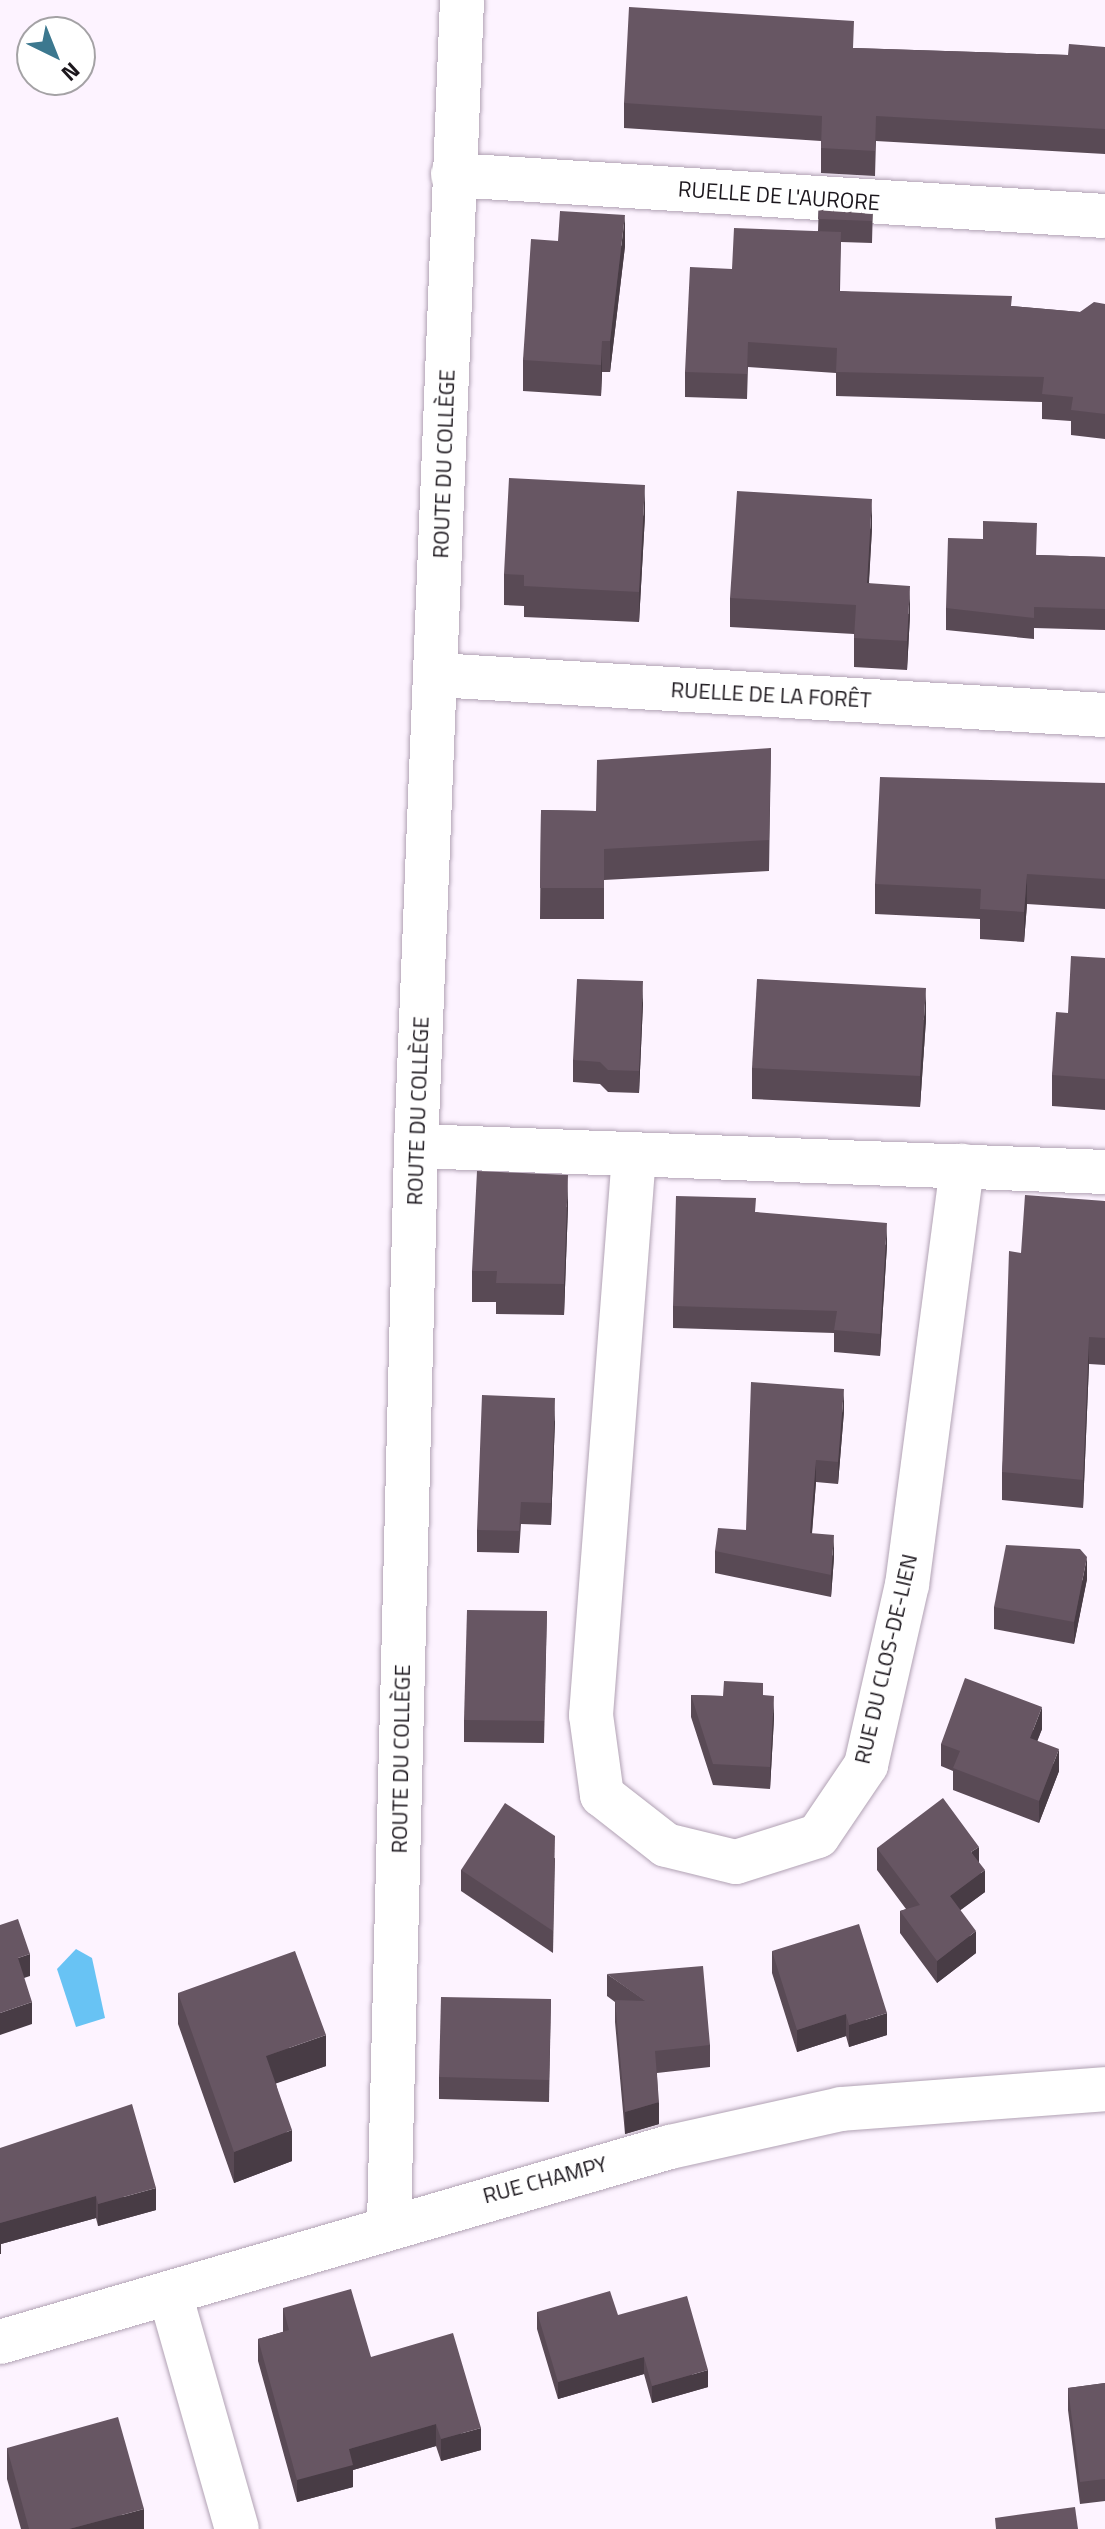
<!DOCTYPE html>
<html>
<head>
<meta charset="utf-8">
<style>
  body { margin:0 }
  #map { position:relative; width:1105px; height:2529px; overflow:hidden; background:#fdf3ff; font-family:"Titillium Web",sans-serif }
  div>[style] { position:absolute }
  .water>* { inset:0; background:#68c3f4 }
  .roads { filter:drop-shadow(0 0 2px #b1a2b4) drop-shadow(0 0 2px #b1a2b4) }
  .minor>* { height:44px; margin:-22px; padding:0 22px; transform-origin:22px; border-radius:22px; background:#fff }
  .wall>* { inset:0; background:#594a55 }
  .shaded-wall>* { inset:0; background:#483c45 }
  .building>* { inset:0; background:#675663 }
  span { translate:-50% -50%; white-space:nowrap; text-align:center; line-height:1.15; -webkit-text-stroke:8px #fff; paint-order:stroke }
  .street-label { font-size:22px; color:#1c171d }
  .north { position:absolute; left:16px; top:16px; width:80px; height:80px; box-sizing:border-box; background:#fff; border:2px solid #a4a2a5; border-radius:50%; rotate:137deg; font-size:22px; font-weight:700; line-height:32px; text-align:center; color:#1c171d }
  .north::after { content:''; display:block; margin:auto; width:28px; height:36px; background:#3c788f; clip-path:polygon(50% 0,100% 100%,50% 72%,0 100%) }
</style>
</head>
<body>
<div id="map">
  <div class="water">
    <i style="clip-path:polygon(76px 1949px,92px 1958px,105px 2018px,76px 2027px,57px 1969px)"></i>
  </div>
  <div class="roads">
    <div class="minor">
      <i style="left:453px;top:175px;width:653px;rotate:3.6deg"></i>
      <i style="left:437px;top:675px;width:669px;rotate:3.43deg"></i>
      <i style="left:416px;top:1146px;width:689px;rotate:2.16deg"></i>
      <i style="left:634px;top:1155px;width:562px;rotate:94.39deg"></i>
      <i style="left:591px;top:1715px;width:81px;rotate:82.2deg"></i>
      <i style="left:602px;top:1795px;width:81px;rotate:38deg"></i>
      <i style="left:666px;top:1845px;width:72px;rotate:13.7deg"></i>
      <i style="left:736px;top:1862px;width:86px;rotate:-17.6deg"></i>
      <i style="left:818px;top:1836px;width:86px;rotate:-55.9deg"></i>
      <i style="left:866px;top:1765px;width:185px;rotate:-77.2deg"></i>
      <i style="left:907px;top:1585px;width:423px;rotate:-82.5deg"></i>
      <i style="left:389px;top:2223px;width:1077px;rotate:-88.56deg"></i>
      <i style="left:416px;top:1146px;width:1147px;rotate:-87.7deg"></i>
      <i style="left:170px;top:2294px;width:244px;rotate:74.1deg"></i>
      <i style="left:0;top:2342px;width:698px;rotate:-16.23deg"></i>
      <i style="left:670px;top:2147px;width:175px;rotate:-12.5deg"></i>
      <i style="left:841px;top:2109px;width:265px;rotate:-4.3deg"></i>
    </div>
  </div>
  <div class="wall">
    <i style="clip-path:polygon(1105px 47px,1105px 154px,876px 141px,875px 176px,821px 173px,821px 141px,624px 128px,624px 103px,854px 48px,1068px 55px)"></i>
    <i style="clip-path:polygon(819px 201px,873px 204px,872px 243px,841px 242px,840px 291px,1080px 312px,1105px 304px,1105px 439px,1071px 435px,1071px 421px,1042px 419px,1042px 402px,836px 396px,836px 373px,748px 367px,747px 399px,685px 397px,685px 372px,732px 269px,818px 231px)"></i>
    <i style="clip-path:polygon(558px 241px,625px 246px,610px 372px,602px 372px,601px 396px,523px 391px,523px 360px)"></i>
    <i style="clip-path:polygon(645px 515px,639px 622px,524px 617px,524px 606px,504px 605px,504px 574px)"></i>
    <i style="clip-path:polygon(872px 528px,869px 583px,910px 615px,907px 670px,854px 667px,854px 634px,730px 627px,730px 598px)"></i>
    <i style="clip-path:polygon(983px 539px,1037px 555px,1105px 557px,1105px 630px,1034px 628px,1034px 639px,946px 630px,946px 608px)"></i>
    <i style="clip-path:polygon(771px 748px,769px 871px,604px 880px,604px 919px,540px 919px,541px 810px,596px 811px)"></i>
    <i style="clip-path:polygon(1105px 783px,1105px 909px,1027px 904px,1024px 942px,980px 939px,980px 919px,875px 914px,875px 884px)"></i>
    <i style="clip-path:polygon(1105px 958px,1105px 1110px,1052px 1106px,1052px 1075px,1068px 1013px)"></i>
    <i style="clip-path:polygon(643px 1003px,639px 1093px,608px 1092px,600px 1084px,573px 1082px,573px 1060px)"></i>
    <i style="clip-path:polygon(926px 1019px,920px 1107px,752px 1099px,752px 1068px)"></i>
    <i style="clip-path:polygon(1105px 1201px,1105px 1365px,1089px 1364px,1083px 1508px,1002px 1500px,1002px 1472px,1021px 1253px)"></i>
    <i style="clip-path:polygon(568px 1206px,564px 1315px,496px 1314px,496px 1302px,472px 1302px,472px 1271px)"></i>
    <i style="clip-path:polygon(756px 1212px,887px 1245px,880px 1356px,834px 1352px,834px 1333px,673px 1328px,673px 1306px)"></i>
    <i style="clip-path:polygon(844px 1411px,838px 1484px,816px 1482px,812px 1534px,834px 1557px,831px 1597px,715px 1573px,715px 1551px,746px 1530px)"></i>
    <i style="clip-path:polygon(555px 1420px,551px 1525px,521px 1524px,519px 1553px,477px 1552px,477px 1530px)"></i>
    <i style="clip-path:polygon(1087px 1579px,1074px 1644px,994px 1629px,994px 1607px)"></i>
    <i style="clip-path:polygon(547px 1611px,544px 1743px,464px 1742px,464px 1720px)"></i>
    <i style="clip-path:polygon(691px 1695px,723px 1696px,763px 1696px,774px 1718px,770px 1789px,713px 1785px,691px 1717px)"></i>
    <i style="clip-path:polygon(1042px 1729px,1037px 1741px,1059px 1771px,1039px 1823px,953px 1790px,953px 1771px,941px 1766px,941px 1744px)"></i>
    <i style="clip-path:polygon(877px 1848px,979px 1863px,985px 1892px,960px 1910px,976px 1953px,937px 1983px,900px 1933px,900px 1911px,906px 1909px,877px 1870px)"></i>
    <i style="clip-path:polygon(555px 1858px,553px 1953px,461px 1891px,461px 1870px)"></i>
    <i style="clip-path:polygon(772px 1951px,887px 2035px,849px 2047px,846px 2036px,797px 2052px,772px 1973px)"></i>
    <i style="clip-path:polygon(607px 1974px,710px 2045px,710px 2067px,657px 2073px,659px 2124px,625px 2134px,615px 2022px,615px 2002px,607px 1996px)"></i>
    <i style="clip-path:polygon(178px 1993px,326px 2066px,276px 2083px,292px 2161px,234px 2183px,178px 2024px)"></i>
    <i style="clip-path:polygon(551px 1999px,549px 2102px,439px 2099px,439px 2077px)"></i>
    <i style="clip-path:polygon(0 2148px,156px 2210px,98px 2226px,96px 2218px,1px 2244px,1px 2254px,0 2254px)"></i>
    <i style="clip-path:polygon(283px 2308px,371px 2357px,481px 2450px,441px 2461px,436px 2446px,353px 2470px,353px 2487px,297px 2502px,258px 2361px,258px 2339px,283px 2332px)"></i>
    <i style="clip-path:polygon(537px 2312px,618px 2315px,708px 2387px,652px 2403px,644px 2374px,558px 2399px,537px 2329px)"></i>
    <i style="clip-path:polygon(1105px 2383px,1105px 2501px,1080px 2504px,1068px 2410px,1068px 2388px)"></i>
    <i style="clip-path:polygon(7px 2448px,144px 2529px,21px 2529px,7px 2479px)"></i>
  </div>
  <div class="shaded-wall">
    <i style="clip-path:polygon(625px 215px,625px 246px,610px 372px,610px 341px)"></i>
    <i style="clip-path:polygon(602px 341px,602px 372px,601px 396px,601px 365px)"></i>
    <i style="clip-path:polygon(645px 485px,645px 515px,639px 622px,639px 592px)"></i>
    <i style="clip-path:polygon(872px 499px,872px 528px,867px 612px,867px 583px)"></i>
    <i style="clip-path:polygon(910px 586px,910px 615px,907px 670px,907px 641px)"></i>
    <i style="clip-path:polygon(1027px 874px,1027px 904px,1024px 942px,1024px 912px)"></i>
    <i style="clip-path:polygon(643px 981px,643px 1003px,639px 1093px,639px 1071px)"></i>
    <i style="clip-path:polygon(926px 988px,926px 1019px,920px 1107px,920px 1076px)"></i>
    <i style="clip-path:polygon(568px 1175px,568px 1206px,564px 1315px,564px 1284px)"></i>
    <i style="clip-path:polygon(887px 1223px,887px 1245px,880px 1356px,880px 1334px)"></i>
    <i style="clip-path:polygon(1089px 1337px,1089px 1364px,1083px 1508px,1083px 1480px)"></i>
    <i style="clip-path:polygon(844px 1389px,844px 1411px,838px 1484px,838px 1462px)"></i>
    <i style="clip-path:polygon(555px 1398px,555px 1420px,551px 1525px,551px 1503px)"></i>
    <i style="clip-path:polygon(816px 1460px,816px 1482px,810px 1555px,810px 1533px)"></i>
    <i style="clip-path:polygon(834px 1535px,834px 1557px,831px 1597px,831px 1575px)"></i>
    <i style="clip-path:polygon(1087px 1557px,1087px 1579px,1074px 1644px,1074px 1622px)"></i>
    <i style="clip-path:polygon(774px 1696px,774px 1718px,770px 1789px,770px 1767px)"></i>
    <i style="clip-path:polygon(1042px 1707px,1042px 1729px,1030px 1760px,1030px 1738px)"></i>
    <i style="clip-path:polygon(1059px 1749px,1059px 1771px,1039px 1823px,1039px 1801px)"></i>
    <i style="clip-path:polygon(979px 1847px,979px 1869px,971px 1852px)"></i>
    <i style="clip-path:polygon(985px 1870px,985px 1892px,950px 1918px,950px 1896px)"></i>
    <i style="clip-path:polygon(976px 1931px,976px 1953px,937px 1983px,937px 1961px)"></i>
    <i style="clip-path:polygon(30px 1954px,30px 1976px,18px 1980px,18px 1958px)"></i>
    <i style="clip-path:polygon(32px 2002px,32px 2024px,0 2035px,0 2013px)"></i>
    <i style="clip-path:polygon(887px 2013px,887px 2035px,849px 2047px,849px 2025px)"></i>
    <i style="clip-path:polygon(846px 2014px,846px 2036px,797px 2052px,797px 2030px)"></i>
    <i style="clip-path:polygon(326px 2035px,326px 2066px,266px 2087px,266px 2056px)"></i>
    <i style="clip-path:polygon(659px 2102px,659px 2124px,625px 2134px,625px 2112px)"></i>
    <i style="clip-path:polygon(292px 2130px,292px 2161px,234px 2183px,234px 2152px)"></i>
    <i style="clip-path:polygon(156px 2188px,156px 2210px,98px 2226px,98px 2204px)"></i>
    <i style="clip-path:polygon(96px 2196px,96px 2218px,1px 2244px,1px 2254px,0 2254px,0 2223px)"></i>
    <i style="clip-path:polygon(644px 2357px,644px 2374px,558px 2399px,558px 2382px)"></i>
    <i style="clip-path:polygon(708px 2370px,708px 2387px,652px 2403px,652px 2386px)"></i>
    <i style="clip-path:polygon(436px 2424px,436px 2446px,353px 2470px,353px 2487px,297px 2502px,297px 2480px,349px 2449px)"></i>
    <i style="clip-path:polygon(481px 2428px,481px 2450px,441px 2461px,441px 2439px)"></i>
    <i style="clip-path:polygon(144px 2509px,144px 2529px,69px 2529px)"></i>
  </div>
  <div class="building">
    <i style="clip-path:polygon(629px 7px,854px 21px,853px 48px,1068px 55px,1069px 44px,1105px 47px,1105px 129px,876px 116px,875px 151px,821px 148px,822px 116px,624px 103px)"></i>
    <i style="clip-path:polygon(819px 201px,873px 204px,872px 221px,818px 219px)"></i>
    <i style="clip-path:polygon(560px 211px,625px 215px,610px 341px,602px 341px,601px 365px,523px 360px,531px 239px,558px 241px)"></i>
    <i style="clip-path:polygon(734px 228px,841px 232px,839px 291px,1012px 296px,1011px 306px,1080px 312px,1094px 302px,1105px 304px,1105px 414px,1071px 410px,1073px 397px,1042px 394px,1044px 377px,836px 372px,837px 348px,748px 342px,747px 374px,685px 372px,690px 267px,732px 269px)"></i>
    <i style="clip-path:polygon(509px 478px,645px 485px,639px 592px,524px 586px,524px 575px,504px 574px)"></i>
    <i style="clip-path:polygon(737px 491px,872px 499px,867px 583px,910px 586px,907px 641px,854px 638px,856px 605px,730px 598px)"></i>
    <i style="clip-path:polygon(983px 521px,1037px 523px,1036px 555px,1105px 557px,1105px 609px,1034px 607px,1034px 618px,946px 608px,948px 538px,983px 539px)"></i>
    <i style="clip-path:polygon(771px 748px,769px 840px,604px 849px,604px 888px,540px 888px,541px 810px,596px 811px,597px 760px)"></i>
    <i style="clip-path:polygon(880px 777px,1105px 783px,1105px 879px,1027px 874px,1024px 912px,980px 909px,981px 889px,875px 884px)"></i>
    <i style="clip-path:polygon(1071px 956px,1105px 958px,1105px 1079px,1052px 1075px,1056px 1012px,1068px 1013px)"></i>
    <i style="clip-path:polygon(577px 979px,643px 981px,639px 1071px,608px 1070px,600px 1062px,573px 1060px)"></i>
    <i style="clip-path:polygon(757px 979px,926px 988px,920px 1076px,752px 1068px)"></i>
    <i style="clip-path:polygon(477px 1171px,568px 1175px,564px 1284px,496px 1283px,497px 1271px,472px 1271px)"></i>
    <i style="clip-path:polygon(1025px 1195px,1105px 1201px,1105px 1338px,1089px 1337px,1083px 1480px,1002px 1472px,1009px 1251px,1021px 1253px)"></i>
    <i style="clip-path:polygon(676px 1196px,756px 1198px,755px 1212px,887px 1223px,880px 1334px,834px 1330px,837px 1311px,673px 1306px)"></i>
    <i style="clip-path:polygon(751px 1382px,844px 1389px,838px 1462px,816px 1460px,810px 1533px,834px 1535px,831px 1575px,715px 1551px,718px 1528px,746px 1530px)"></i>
    <i style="clip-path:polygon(482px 1395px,555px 1398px,551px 1503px,521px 1502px,519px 1531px,477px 1530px)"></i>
    <i style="clip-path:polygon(1006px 1545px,1080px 1549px,1087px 1557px,1074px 1622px,994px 1607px)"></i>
    <i style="clip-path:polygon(467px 1610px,547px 1611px,544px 1721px,464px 1720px)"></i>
    <i style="clip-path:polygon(965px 1678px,1042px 1707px,1030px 1738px,1059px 1749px,1039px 1801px,953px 1768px,960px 1751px,941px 1744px)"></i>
    <i style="clip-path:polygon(724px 1681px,763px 1683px,763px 1695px,774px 1696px,770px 1767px,713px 1764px,691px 1695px,723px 1696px)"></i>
    <i style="clip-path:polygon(943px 1798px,979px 1847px,971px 1852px,985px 1870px,950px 1896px,976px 1931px,937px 1961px,900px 1911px,920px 1905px,877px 1848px)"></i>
    <i style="clip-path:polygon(505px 1803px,555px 1836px,553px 1931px,461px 1870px)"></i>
    <i style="clip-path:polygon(18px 1919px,30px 1954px,18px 1958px,32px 2002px,0 2013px,0 1925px)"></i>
    <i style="clip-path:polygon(859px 1924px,887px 2013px,849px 2025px,846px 2014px,797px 2030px,772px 1951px)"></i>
    <i style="clip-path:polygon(295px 1951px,326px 2035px,266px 2056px,292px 2130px,234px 2152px,178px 1993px)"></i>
    <i style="clip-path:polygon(703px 1966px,710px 2045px,655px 2051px,659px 2102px,625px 2112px,615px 2000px,645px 2001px,607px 1974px)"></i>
    <i style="clip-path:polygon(441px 1997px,551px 1999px,549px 2080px,439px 2077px)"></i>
    <i style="clip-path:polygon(132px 2104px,156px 2188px,98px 2204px,96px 2196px,0 2223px,0 2148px)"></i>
    <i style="clip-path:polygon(351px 2289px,371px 2357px,453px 2333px,481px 2428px,441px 2439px,436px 2424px,349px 2449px,353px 2465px,297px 2480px,258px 2339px,289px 2330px,283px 2308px)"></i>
    <i style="clip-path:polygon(610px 2291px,618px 2315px,687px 2296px,708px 2370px,652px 2386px,644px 2357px,558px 2382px,537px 2312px)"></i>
    <i style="clip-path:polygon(1105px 2383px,1105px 2479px,1080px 2482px,1068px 2388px)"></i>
    <i style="clip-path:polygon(118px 2417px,144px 2509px,69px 2529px,29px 2529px,7px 2448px)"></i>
    <i style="clip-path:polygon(1075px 2507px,1078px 2529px,996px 2529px,995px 2518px)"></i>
  </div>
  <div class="street-label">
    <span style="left:779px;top:196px;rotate:4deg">RUELLE DE L'AURORE</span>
    <span style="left:444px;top:464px;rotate:-88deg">ROUTE DU COLLÈGE</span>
    <span style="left:771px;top:695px;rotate:3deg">RUELLE DE LA FORÊT</span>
    <span style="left:418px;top:1111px;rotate:-88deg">ROUTE DU COLLÈGE</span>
    <span style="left:886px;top:1659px;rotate:-77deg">RUE DU CLOS-DE-LIEN</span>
    <span style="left:401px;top:1759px;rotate:-89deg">ROUTE DU COLLÈGE</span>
    <span style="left:545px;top:2180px;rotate:-15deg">RUE CHAMPY</span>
  </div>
  <div class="north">N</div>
</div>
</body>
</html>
